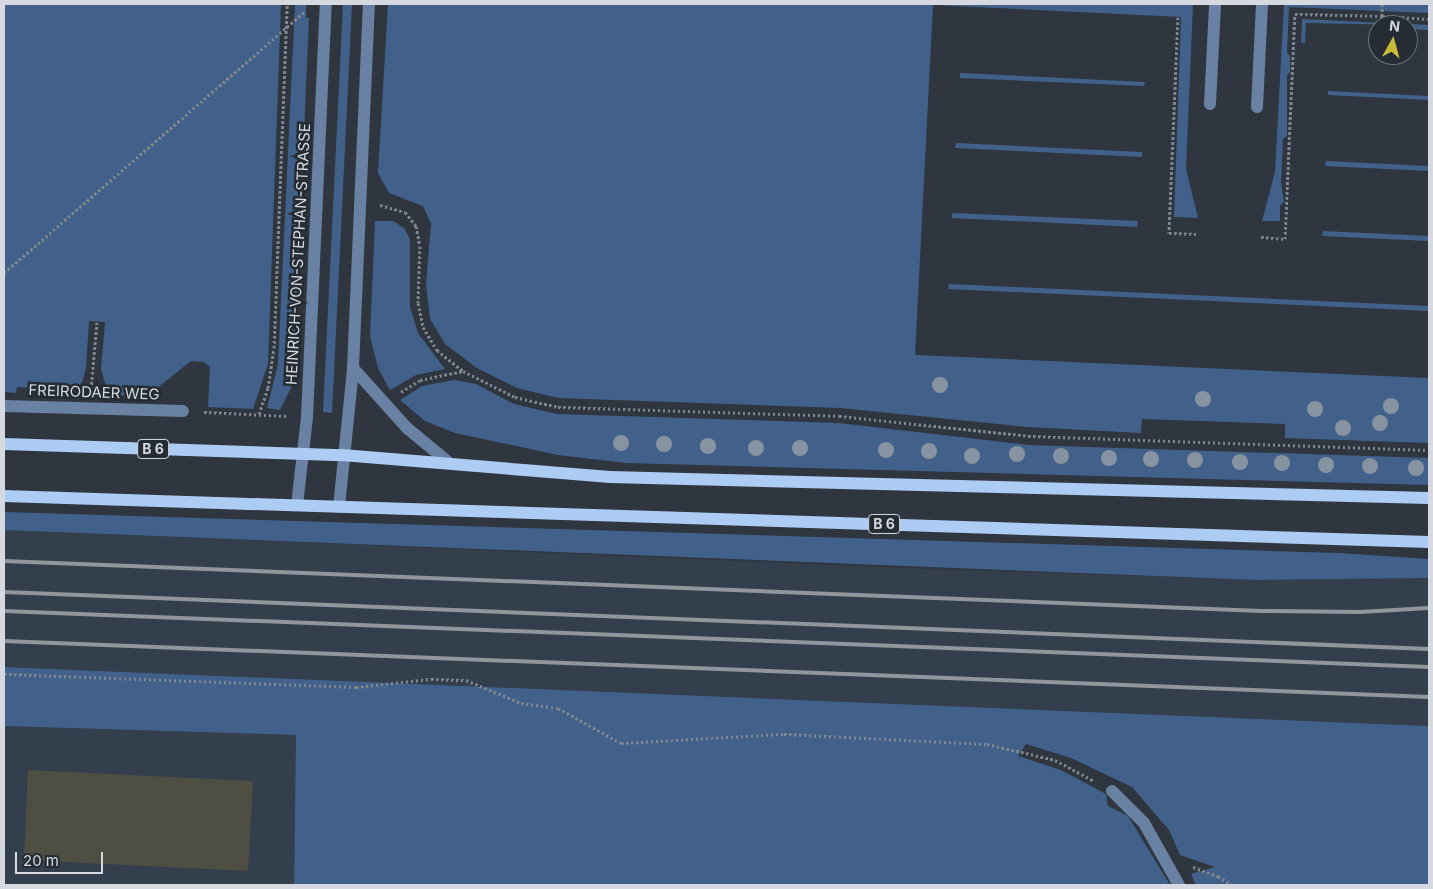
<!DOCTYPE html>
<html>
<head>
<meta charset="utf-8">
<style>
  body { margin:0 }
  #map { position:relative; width:1433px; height:889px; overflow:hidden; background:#2f363f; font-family:Inter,sans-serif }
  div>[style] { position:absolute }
  .built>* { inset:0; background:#343f4d }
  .green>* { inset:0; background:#41618b }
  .building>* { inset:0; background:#4f4e43 }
  .path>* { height:3px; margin-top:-1.5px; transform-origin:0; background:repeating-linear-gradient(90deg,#80868e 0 2.5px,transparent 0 5px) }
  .minor>* { height:12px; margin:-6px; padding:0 6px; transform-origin:6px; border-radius:6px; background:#6981a2 }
  .major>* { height:12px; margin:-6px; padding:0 6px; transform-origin:6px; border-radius:6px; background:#adccf4 }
  .rail>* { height:4px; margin:-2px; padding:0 2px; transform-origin:2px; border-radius:2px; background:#91969d }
  .trees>* { width:16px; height:16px; margin:-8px; border-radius:50%; background:#8893a2 }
  span { translate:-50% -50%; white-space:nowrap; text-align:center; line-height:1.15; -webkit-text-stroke:5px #252c34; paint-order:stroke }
  .shield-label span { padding:1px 4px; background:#252c34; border:1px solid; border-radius:4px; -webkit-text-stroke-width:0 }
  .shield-label { font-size:14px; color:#d6dae0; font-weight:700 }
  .street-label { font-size:15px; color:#d6dae0 }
  .frame { position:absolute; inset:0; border:5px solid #d6dae0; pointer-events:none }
  .north { position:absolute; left:1368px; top:15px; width:50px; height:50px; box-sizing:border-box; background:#252c34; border:1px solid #6c7279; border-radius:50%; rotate:7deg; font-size:14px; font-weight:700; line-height:20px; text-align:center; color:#d6dae0 }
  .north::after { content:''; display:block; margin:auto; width:18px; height:22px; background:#c9ba3a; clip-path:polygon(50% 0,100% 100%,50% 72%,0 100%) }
  .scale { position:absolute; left:15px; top:852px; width:88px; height:22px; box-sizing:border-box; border:2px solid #d6dae0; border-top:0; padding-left:6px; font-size:15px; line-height:18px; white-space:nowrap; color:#d6dae0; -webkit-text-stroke:4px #252c34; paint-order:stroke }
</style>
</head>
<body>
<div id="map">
  <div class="built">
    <i style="clip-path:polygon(4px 530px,930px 569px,1257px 580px,1429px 578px,1429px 726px,4px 667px)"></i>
    <i style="clip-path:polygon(4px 726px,296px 735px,294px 885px,4px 885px)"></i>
  </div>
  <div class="green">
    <i style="clip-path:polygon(4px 4px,281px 4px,268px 364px,253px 409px,208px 407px,210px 367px,204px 362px,191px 361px,146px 397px,116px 395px,105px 383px,101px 369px,105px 322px,89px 321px,86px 368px,82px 383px,74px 391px,17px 387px,16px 393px,4px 392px)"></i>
    <i style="clip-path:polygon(295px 4px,306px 4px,306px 18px,309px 18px,294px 364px,291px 388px,280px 410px,267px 408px,278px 364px)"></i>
    <i style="clip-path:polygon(343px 4px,352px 4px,332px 413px,323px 412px)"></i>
    <i style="clip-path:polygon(388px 4px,1193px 4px,1186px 169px,1198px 218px,1174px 217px,1181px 17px,933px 5px,915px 355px,1429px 378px,1429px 443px,1285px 438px,1285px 424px,1142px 419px,1141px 433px,1027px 427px,840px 408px,558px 398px,517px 388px,477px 368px,445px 344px,430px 319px,426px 284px,431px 224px,423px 206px,389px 193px,378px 173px)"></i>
    <i style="clip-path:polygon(1284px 4px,1429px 4px,1429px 13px,1289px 7px,1287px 53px,1290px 56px,1290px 72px,1287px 75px,1287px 136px,1283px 139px,1281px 182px,1284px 202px,1280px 205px,1280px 221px,1262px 221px,1275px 172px)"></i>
    <i style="clip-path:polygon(1302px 19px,1429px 25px,1429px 30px,1408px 29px,1408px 25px,1306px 23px,1305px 43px,1301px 43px)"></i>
    <i style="clip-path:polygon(960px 73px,1145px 82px,1144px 86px,960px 78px)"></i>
    <i style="clip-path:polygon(1328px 91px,1429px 96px,1429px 100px,1328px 95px)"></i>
    <i style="clip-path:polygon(956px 143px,1142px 152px,1142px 157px,955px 148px)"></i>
    <i style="clip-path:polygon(1326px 161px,1429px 166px,1429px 171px,1325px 166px)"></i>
    <i style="clip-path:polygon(952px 213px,1138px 221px,1137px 227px,952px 218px)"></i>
    <i style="clip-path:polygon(375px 221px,393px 221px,404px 228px,410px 239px,410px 307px,418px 333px,445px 369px,416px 375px,390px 390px,378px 368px,370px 336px)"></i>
    <i style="clip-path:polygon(1323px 231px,1429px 236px,1429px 241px,1322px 236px)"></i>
    <i style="clip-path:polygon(949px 284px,1429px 306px,1429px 311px,948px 289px)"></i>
    <i style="clip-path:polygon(454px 380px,476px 384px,514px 404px,557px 414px,839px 423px,1028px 445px,1429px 458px,1429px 485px,626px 463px,558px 455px,455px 433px,425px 421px,400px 400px,422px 386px)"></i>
    <i style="clip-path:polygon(4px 512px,1339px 553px,1429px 559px,1429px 578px,1257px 580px,4px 530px)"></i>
    <i style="clip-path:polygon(4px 667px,1429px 726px,1429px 885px,1196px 885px,1191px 874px,1215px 867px,1180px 855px,1169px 830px,1132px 787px,1071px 758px,1026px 744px,1018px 756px,1061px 770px,1106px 794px,1108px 806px,1128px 816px,1170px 885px,294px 885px,296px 735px,4px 726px)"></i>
  </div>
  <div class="building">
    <i style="clip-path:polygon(28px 770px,253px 781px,248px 871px,24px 860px)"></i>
  </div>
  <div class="path">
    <i style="left:1382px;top:4px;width:12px;rotate:90deg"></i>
    <i style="left:1382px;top:16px;width:47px;rotate:3.7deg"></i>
    <i style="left:1178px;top:17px;width:216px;rotate:92.4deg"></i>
    <i style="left:1169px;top:233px;width:27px;rotate:2deg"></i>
    <i style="left:380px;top:205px;width:26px;rotate:16deg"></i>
    <i style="left:405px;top:212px;width:18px;rotate:52deg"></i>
    <i style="left:416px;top:226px;width:20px;rotate:79deg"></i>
    <i style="left:420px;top:246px;width:57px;rotate:92deg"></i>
    <i style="left:418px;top:303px;width:25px;rotate:78deg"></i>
    <i style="left:423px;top:327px;width:27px;rotate:59deg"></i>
    <i style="left:437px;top:350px;width:33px;rotate:39deg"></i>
    <i style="left:463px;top:371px;width:58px;rotate:26.6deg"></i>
    <i style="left:515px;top:397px;width:44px;rotate:13.1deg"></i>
    <i style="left:558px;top:407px;width:281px;rotate:1.8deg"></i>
    <i style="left:839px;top:416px;width:190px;rotate:6deg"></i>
    <i style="left:1028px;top:436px;width:401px;rotate:2deg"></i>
    <i style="left:1261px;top:237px;width:24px;rotate:5deg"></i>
    <i style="left:1285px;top:239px;width:225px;rotate:-87.5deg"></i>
    <i style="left:1295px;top:14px;width:87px;rotate:1.3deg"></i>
    <i style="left:4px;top:273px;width:398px;rotate:-41deg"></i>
    <i style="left:91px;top:389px;width:67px;rotate:-84.9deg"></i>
    <i style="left:401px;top:392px;width:22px;rotate:-32deg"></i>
    <i style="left:420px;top:380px;width:44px;rotate:-11.8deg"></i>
    <i style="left:204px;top:412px;width:83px;rotate:2.8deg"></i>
    <i style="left:259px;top:414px;width:28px;rotate:-71deg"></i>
    <i style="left:268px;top:388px;width:40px;rotate:-81.5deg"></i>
    <i style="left:274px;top:348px;width:344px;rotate:-87.8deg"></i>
    <i style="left:4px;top:674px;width:352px;rotate:2.1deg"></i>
    <i style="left:356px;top:687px;width:75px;rotate:-6.1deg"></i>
    <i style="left:431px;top:679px;width:35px;rotate:2deg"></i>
    <i style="left:466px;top:680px;width:60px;rotate:22.7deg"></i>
    <i style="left:521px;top:703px;width:37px;rotate:8deg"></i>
    <i style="left:558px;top:708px;width:72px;rotate:29.1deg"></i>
    <i style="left:621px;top:743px;width:163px;rotate:-3.2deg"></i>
    <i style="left:784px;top:734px;width:203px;rotate:2.8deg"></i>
    <i style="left:987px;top:744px;width:70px;rotate:13.2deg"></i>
    <i style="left:1055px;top:760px;width:44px;rotate:28.3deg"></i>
    <i style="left:1193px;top:867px;width:27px;rotate:20deg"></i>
    <i style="left:1218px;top:876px;width:17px;rotate:33deg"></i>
  </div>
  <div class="minor">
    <i style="left:1210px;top:104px;width:100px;rotate:-87.1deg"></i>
    <i style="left:1257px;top:107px;width:103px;rotate:-87.2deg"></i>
    <i style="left:353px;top:368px;width:81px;rotate:48deg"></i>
    <i style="left:407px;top:428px;width:52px;rotate:39.5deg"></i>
    <i style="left:4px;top:406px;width:179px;rotate:1.6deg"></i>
    <i style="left:297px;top:505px;width:89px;rotate:-83.5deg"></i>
    <i style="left:307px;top:417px;width:413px;rotate:-87.4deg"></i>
    <i style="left:339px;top:507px;width:140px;rotate:-84.2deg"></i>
    <i style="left:353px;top:368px;width:364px;rotate:-87.5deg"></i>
    <i style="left:1112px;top:791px;width:45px;rotate:45deg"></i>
    <i style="left:1144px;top:823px;width:71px;rotate:60.6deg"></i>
  </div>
  <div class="major">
    <i style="left:4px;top:444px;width:338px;rotate:1.9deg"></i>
    <i style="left:342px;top:455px;width:269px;rotate:4.7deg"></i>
    <i style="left:610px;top:477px;width:819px;rotate:1.47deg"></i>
    <i style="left:4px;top:496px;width:1426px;rotate:1.85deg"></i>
  </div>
  <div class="rail">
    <i style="left:4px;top:561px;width:1258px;rotate:2.28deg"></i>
    <i style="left:1261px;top:611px;width:99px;rotate:0.6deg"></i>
    <i style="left:1360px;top:612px;width:69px;rotate:-3.3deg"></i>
    <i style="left:4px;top:592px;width:1426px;rotate:2.29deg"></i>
    <i style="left:4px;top:611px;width:1426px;rotate:2.25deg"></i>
    <i style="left:4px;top:641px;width:1426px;rotate:2.25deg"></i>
  </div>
  <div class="trees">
    <i style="left:940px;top:385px"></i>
    <i style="left:1203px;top:399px"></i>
    <i style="left:1391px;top:406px"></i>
    <i style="left:1315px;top:409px"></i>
    <i style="left:1380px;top:423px"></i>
    <i style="left:1343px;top:428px"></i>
    <i style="left:621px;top:443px"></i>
    <i style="left:664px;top:444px"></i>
    <i style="left:708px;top:446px"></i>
    <i style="left:756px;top:448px"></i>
    <i style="left:800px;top:448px"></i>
    <i style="left:886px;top:450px"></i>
    <i style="left:929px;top:451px"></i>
    <i style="left:1017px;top:454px"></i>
    <i style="left:972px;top:456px"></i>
    <i style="left:1061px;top:456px"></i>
    <i style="left:1109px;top:458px"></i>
    <i style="left:1151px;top:459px"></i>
    <i style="left:1195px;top:460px"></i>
    <i style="left:1240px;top:462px"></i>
    <i style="left:1282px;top:463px"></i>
    <i style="left:1326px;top:465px"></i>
    <i style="left:1370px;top:466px"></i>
    <i style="left:1416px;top:468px"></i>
  </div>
  <div class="shield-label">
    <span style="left:153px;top:449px">B 6</span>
    <span style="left:884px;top:524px">B 6</span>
  </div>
  <div class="street-label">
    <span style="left:298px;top:254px;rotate:-87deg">HEINRICH-VON-STEPHAN-STRASSE</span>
    <span style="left:94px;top:392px;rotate:2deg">FREIRODAER WEG</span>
  </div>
  <div class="frame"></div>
  <div class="north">N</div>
  <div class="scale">20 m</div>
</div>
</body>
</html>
